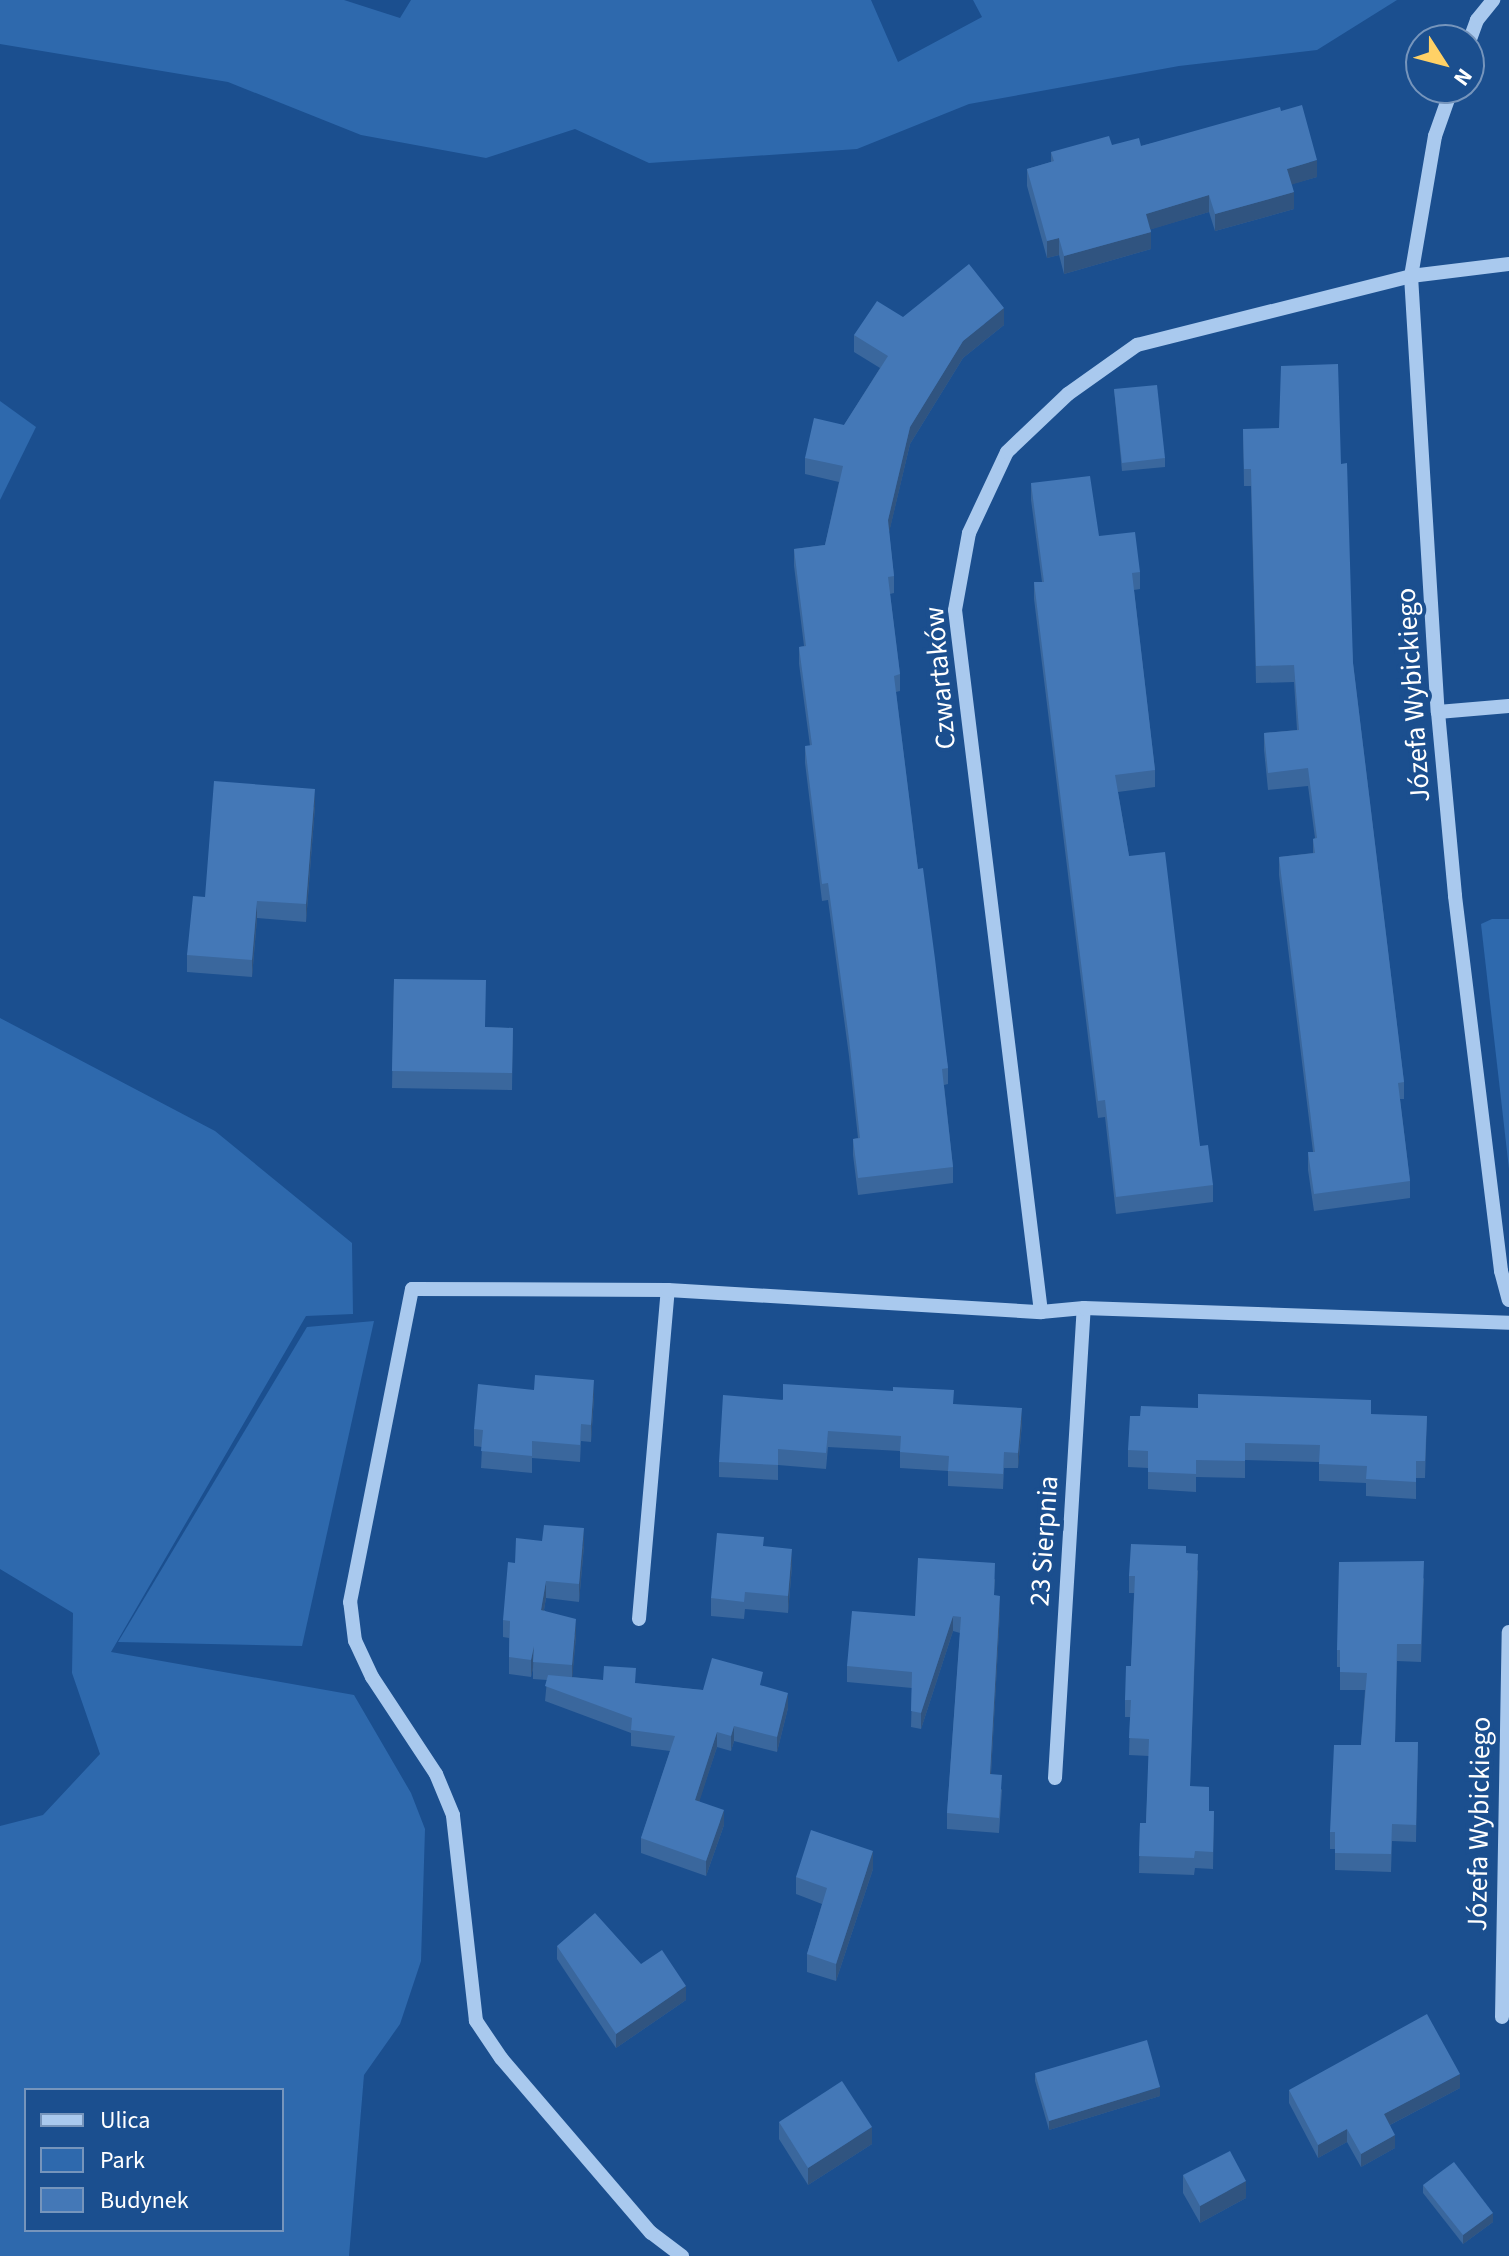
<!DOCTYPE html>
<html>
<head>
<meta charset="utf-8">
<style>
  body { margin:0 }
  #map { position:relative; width:1509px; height:2256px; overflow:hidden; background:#1b4f8f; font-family:"Source Sans 3",sans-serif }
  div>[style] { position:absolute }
  .green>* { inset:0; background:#2e69ad }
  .minor>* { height:14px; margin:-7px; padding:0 7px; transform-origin:7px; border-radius:7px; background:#a9c9ee }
  .wall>* { inset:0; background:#3a679d }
  .shaded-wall>* { inset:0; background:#305480 }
  .building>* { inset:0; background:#4478b7 }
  span { translate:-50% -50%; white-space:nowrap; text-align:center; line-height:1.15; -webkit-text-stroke:8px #1b4f8f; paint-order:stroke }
  .street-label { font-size:28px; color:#fff }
  .legend { position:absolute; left:24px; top:2088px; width:260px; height:144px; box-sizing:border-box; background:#1b4f8f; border:2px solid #7695bc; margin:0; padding:10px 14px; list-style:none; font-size:24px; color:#fff }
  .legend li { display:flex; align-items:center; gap:16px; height:40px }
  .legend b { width:40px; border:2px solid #7695bc }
  .north { position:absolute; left:1405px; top:24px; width:80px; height:80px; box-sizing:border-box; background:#1b4f8f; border:2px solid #7695bc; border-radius:50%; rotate:126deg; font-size:22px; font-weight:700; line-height:32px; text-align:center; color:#fff }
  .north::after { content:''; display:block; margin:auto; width:28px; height:36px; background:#ffd166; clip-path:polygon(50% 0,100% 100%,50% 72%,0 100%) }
</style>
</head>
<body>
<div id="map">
  <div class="green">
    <i style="clip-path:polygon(0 0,344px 0,400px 18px,411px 0,871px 0,898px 62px,982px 17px,973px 0,1397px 0,1317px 50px,1179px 66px,969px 104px,857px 149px,649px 163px,575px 129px,486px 158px,361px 135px,228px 82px,0 44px)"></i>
    <i style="clip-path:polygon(0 401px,36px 427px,0 500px)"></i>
    <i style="clip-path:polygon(1492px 919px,1509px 919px,1509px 1169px,1481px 924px)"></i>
    <i style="clip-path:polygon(evenodd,0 1018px,215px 1131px,352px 1243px,353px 1314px,306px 1316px,111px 1652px,354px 1695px,411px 1793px,425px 1829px,421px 1961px,400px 2024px,364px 2075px,349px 2256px,0 2256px,0 1826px,43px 1815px,100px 1754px,72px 1673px,73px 1613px,0 1569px,0 1018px,26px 2090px,282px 2090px,282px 2230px,26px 2230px,26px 2090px)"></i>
    <i style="clip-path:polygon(374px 1321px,302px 1646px,118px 1642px,307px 1327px)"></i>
  </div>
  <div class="minor">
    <i style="left:1469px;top:42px;width:23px;rotate:-70deg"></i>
    <i style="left:1477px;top:20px;width:26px;rotate:-51deg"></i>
    <i style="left:1452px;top:88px;width:51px;rotate:109.5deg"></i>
    <i style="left:1435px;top:136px;width:142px;rotate:99.7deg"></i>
    <i style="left:1411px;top:276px;width:437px;rotate:86.5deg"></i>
    <i style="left:1438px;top:712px;width:185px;rotate:84.7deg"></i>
    <i style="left:1455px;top:896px;width:378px;rotate:83deg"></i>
    <i style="left:1501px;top:1271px;width:30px;rotate:75deg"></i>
    <i style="left:1438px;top:712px;width:71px;rotate:-4.8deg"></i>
    <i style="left:1041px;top:1312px;width:707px;rotate:-96.98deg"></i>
    <i style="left:955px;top:610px;width:78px;rotate:-79.7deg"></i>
    <i style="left:969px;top:533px;width:89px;rotate:-64.9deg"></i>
    <i style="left:1007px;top:452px;width:84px;rotate:-43.6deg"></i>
    <i style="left:1068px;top:394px;width:85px;rotate:-35.4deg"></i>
    <i style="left:1137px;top:345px;width:283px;rotate:-14.1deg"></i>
    <i style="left:1411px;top:276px;width:99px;rotate:-7deg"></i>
    <i style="left:639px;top:1619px;width:330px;rotate:-85deg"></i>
    <i style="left:1055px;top:1778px;width:471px;rotate:-86.5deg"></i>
    <i style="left:1502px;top:2017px;width:385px;rotate:-89deg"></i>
    <i style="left:682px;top:2256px;width:39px;rotate:-143deg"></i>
    <i style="left:651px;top:2233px;width:230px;rotate:-130.6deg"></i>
    <i style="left:501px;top:2058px;width:45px;rotate:-124deg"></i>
    <i style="left:476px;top:2021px;width:207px;rotate:-96.4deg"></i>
    <i style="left:453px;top:1815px;width:44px;rotate:-112.5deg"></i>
    <i style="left:436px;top:1774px;width:116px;rotate:-123.4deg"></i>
    <i style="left:372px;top:1677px;width:40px;rotate:-115deg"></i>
    <i style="left:355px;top:1641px;width:39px;rotate:-97deg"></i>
    <i style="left:350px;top:1602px;width:319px;rotate:-78.8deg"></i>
    <i style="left:412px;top:1289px;width:256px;rotate:0.2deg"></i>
    <i style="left:668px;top:1290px;width:374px;rotate:3.4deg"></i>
    <i style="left:1041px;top:1312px;width:43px;rotate:-5.3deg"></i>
    <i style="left:1084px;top:1308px;width:425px;rotate:2deg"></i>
  </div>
  <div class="wall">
    <i style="clip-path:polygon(1281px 111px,1317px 177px,1292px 184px,1294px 209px,1215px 231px,1209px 212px,1151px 229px,1151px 249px,1064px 274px,1059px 255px,1047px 258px,1027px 186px,1027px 169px,1051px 162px,1051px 152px,1112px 145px,1141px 146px)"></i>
    <i style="clip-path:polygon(903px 317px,1004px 325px,963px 358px,910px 444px,889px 532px,894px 576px,894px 593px,890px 594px,900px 674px,900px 691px,896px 692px,918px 869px,948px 1068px,948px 1084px,944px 1085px,953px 1167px,953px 1183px,858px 1195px,853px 1155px,853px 1139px,858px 1138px,849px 1056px,828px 900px,822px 901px,805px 763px,805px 746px,810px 746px,799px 664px,799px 647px,804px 646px,794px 566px,794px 549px,825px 545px,839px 482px,805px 474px,805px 458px,844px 425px,880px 368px,854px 352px,854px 335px)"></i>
    <i style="clip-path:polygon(1114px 389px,1165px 458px,1165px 467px,1122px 471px)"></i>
    <i style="clip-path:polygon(1243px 429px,1341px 464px,1353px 663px,1404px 1082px,1404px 1099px,1400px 1099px,1410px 1181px,1410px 1198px,1314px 1211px,1308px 1170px,1308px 1152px,1313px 1152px,1279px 875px,1279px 857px,1313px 853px,1313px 839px,1315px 838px,1308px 786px,1268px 790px,1264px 750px,1264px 733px,1297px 730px,1294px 682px,1256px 683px,1251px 486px,1244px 486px)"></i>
    <i style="clip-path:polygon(1031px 483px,1099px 536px,1140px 572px,1140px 589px,1134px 590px,1155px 770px,1155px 787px,1118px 792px,1129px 856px,1200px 1146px,1213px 1185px,1213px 1202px,1116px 1214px,1105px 1117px,1098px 1118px,1034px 599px,1034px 582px,1042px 582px,1031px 500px)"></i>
    <i style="clip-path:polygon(315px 806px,306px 922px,257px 918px,252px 977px,187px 972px,187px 955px,205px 897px)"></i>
    <i style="clip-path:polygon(394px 979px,485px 1027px,513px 1028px,512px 1090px,392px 1088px)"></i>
    <i style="clip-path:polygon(594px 1397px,591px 1442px,581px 1441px,580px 1462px,532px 1458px,532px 1473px,481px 1468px,482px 1447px,474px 1446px,474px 1429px)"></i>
    <i style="clip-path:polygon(783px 1399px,954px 1404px,1022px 1423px,1018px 1468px,1004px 1468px,1003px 1489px,948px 1486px,948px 1471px,900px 1468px,900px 1451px,828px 1447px,826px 1469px,778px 1465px,778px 1480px,719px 1477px,719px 1462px)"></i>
    <i style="clip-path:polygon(1371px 1415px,1427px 1416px,1425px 1478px,1416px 1478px,1416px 1499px,1366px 1496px,1366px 1483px,1319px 1481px,1319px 1462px,1245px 1460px,1245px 1478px,1196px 1477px,1196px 1492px,1148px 1489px,1148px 1468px,1128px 1467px,1128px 1450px,1140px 1416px)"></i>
    <i style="clip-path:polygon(584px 1545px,579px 1602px,546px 1598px,544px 1610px,576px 1636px,572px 1677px,703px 1690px,763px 1686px,788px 1708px,777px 1752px,734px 1741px,731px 1751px,717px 1747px,699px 1801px,724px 1825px,706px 1876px,641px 1853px,641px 1838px,670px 1751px,631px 1746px,631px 1733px,545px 1701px,547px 1680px,533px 1679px,533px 1668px,531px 1677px,509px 1674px,509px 1638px,503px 1637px,503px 1620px)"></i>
    <i style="clip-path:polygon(764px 1546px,792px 1566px,788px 1613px,745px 1609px,744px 1619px,711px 1616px,711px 1598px)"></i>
    <i style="clip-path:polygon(1186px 1553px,1198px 1571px,1190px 1787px,1209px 1811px,1214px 1811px,1213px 1869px,1195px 1868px,1194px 1875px,1139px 1873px,1140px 1823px,1146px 1823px,1149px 1756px,1129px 1755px,1130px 1717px,1125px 1717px,1125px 1700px,1131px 1666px,1134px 1593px,1129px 1593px,1129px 1576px)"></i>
    <i style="clip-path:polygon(1424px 1578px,1421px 1662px,1397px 1661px,1395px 1742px,1418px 1742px,1416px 1842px,1392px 1841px,1391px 1872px,1335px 1870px,1335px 1849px,1330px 1849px,1330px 1832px,1361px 1745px,1365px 1690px,1340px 1690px,1340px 1667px,1337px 1667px,1337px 1650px)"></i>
    <i style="clip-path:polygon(995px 1579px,994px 1595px,1000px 1611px,991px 1774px,1002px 1790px,999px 1833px,947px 1829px,947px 1813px,960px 1633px,953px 1631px,921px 1729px,911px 1727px,912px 1688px,847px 1682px,847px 1666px,915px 1616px)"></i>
    <i style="clip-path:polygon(873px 1869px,836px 1981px,807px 1972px,807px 1954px,822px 1904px,796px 1894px,796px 1877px)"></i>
    <i style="clip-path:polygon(557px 1946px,641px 1964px,686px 2000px,616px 2048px,557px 1959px)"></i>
    <i style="clip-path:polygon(1035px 2073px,1160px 2096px,1049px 2130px,1035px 2081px)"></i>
    <i style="clip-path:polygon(1460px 2088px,1390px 2125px,1395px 2148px,1361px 2167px,1347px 2142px,1318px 2158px,1289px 2103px,1289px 2090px)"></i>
    <i style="clip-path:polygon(779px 2122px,872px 2144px,808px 2185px,779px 2139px)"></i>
    <i style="clip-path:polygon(1183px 2175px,1246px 2198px,1200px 2223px,1183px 2193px)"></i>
    <i style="clip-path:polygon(1423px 2185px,1493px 2222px,1463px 2244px,1423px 2193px)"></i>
  </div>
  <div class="shaded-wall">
    <i style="clip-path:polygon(1317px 160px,1317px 177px,1287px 186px,1287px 169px)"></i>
    <i style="clip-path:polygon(1294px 192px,1294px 209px,1215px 231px,1215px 214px)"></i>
    <i style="clip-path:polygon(1209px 195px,1209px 212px,1146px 231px,1146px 214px)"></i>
    <i style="clip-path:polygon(1151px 232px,1151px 249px,1064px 274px,1064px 256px)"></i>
    <i style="clip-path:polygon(1059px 238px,1059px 255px,1047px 258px,1047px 241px)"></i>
    <i style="clip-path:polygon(1004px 308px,1004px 325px,963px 358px,910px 444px,888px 537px,888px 520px,910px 427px,963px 341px)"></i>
    <i style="clip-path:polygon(315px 789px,315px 806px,306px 922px,306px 904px)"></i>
    <i style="clip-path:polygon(257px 901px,257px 918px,252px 977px,252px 960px)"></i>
    <i style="clip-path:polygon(594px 1380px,594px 1397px,591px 1442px,591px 1425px)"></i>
    <i style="clip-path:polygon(1022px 1408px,1022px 1423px,1018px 1468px,1018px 1453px)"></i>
    <i style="clip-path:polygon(584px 1528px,584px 1545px,579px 1602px,579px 1584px)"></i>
    <i style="clip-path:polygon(792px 1549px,792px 1566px,788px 1613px,788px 1596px)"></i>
    <i style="clip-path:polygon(546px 1581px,546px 1598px,541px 1627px,541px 1610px)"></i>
    <i style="clip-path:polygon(1000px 1596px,1000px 1611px,990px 1790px,990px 1774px)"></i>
    <i style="clip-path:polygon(953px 1616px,953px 1631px,921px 1729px,921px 1713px)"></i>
    <i style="clip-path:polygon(576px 1619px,576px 1636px,572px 1682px,572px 1665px)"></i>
    <i style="clip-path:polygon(534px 1646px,533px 1668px,531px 1677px,531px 1660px)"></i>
    <i style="clip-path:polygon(788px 1693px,788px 1708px,777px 1752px,777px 1737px)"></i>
    <i style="clip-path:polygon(734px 1726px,734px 1741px,731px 1751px,731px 1736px)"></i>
    <i style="clip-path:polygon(717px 1732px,717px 1747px,695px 1815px,695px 1800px)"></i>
    <i style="clip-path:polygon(724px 1810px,724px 1825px,706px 1876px,706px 1861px)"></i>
    <i style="clip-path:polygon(873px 1851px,873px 1869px,836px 1981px,836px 1964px)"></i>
    <i style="clip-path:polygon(686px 1986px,686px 2000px,616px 2048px,616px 2034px)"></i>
    <i style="clip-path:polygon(1460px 2074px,1460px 2088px,1384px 2128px,1384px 2114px)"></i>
    <i style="clip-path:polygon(1160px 2087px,1160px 2096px,1049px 2130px,1049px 2121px)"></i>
    <i style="clip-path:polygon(872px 2127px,872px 2144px,808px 2185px,808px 2168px)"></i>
    <i style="clip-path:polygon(1347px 2129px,1347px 2142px,1318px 2158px,1318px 2145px)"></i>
    <i style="clip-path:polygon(1395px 2135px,1395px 2148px,1361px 2167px,1361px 2154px)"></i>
    <i style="clip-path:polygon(1246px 2181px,1246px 2198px,1200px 2223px,1200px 2206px)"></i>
    <i style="clip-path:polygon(1493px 2213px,1493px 2222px,1463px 2244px,1463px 2235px)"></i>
  </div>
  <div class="building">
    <i style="clip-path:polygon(1302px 105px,1317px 160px,1287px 169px,1294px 192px,1215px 214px,1209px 195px,1146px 214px,1151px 232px,1064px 256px,1059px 238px,1047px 241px,1027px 169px,1054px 161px,1051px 152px,1109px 136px,1112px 145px,1139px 138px,1141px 146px,1280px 107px,1281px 111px)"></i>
    <i style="clip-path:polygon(969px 264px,1004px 308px,963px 341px,910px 427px,888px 520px,894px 576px,888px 577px,900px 674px,894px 676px,918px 869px,923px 868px,935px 959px,948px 1068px,942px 1069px,953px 1167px,858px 1178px,853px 1139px,860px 1138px,849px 1039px,828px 883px,822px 884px,805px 746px,812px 745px,799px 647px,806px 646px,794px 549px,825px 545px,843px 466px,805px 458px,814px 418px,844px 425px,888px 356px,854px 335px,877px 301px,903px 317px)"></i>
    <i style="clip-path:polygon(1338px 364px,1341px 464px,1347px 463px,1353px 663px,1404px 1082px,1398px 1083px,1410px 1181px,1314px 1194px,1308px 1152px,1315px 1152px,1279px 857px,1315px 853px,1313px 839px,1317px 838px,1308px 768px,1268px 773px,1264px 733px,1299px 730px,1294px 665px,1256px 666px,1251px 469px,1244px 469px,1243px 429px,1279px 428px,1281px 366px)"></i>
    <i style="clip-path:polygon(1157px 385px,1165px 458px,1122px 463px,1114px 389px)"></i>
    <i style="clip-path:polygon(1090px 476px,1099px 536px,1135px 532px,1140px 572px,1132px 573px,1155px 770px,1115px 775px,1129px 856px,1165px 852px,1200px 1146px,1208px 1145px,1213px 1185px,1116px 1197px,1105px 1100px,1098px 1101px,1034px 582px,1044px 582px,1031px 483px)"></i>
    <i style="clip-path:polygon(214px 781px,315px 789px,306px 904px,257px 901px,252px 960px,187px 955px,193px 896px,205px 897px)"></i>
    <i style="clip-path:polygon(394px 979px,486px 980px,485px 1027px,513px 1028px,512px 1073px,392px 1071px)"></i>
    <i style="clip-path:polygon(535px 1375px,594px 1380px,591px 1425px,581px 1424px,580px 1445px,532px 1441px,532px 1456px,481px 1451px,483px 1430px,474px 1429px,478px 1384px,534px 1390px)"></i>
    <i style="clip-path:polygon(783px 1384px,893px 1391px,893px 1387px,954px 1390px,953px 1404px,1022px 1408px,1018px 1453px,1004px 1452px,1003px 1474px,948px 1471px,949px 1456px,900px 1452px,901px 1436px,828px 1431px,826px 1453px,778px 1449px,778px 1465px,719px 1462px,723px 1395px,783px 1400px)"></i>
    <i style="clip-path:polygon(1198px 1394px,1371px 1400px,1371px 1414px,1427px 1416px,1425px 1461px,1416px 1461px,1416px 1482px,1366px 1479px,1367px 1466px,1319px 1464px,1320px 1445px,1245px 1443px,1245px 1461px,1196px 1460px,1196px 1474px,1148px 1472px,1148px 1451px,1128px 1450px,1130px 1416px,1140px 1416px,1141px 1406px,1198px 1408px)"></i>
    <i style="clip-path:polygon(544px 1525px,584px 1528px,579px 1584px,546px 1581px,541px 1610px,576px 1619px,572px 1665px,533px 1662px,534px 1646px,531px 1660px,509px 1657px,510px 1621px,503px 1620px,508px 1562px,515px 1563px,516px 1538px,542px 1541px)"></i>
    <i style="clip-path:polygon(717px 1533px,764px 1537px,763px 1546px,792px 1549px,788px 1596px,745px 1592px,744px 1602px,711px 1598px)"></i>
    <i style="clip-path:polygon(1131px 1544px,1186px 1546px,1186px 1553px,1198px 1554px,1190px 1786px,1209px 1787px,1209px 1811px,1214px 1811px,1213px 1852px,1195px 1851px,1194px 1858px,1139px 1856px,1140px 1823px,1146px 1823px,1149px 1739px,1129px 1738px,1131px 1700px,1125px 1700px,1126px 1666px,1131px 1666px,1135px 1576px,1129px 1576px)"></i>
    <i style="clip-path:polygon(918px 1558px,995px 1563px,994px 1595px,1000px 1596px,990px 1774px,1002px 1775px,999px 1818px,947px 1813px,961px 1617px,953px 1616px,921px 1713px,911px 1711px,912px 1672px,847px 1666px,852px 1611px,915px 1616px)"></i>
    <i style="clip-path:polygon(1424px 1561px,1421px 1644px,1397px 1644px,1395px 1742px,1418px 1742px,1416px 1825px,1392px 1824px,1391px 1854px,1335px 1853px,1335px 1832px,1330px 1832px,1334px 1745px,1361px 1745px,1367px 1673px,1340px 1672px,1340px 1650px,1337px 1650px,1339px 1562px)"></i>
    <i style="clip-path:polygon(712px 1658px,763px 1672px,760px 1685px,788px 1693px,777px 1737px,734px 1726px,731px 1736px,717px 1732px,695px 1800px,724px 1810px,706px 1861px,641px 1838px,675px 1736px,631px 1730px,632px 1718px,545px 1686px,548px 1675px,603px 1680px,604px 1666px,636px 1668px,635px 1683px,703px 1690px)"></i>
    <i style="clip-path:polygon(811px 1830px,873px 1851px,836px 1964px,807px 1954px,827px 1888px,796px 1877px)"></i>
    <i style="clip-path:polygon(595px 1913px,641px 1964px,662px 1950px,686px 1986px,616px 2034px,557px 1946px)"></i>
    <i style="clip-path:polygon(1427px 2014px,1460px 2074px,1384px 2114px,1395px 2135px,1361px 2154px,1347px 2129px,1318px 2145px,1289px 2090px)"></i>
    <i style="clip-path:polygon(1147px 2040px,1160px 2087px,1049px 2121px,1035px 2073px)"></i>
    <i style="clip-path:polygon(842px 2081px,872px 2127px,808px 2168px,779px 2122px)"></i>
    <i style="clip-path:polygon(1230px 2151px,1246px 2181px,1200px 2206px,1183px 2175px)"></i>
    <i style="clip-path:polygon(1454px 2162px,1493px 2213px,1463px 2235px,1423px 2185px)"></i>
  </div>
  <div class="street-label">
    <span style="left:940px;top:678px;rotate:-95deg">Czwartaków</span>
    <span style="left:1413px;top:695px;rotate:-94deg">Józefa Wybickiego</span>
    <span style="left:1044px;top:1541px;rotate:-86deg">23 Sierpnia</span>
    <span style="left:1479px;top:1824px;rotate:-89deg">Józefa Wybickiego</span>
  </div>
  <ul class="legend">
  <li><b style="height:10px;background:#a9c9ee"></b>Ulica</li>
  <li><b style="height:22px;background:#2e69ad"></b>Park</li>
  <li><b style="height:22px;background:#4478b7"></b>Budynek</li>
  </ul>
  <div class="north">N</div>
</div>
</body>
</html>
